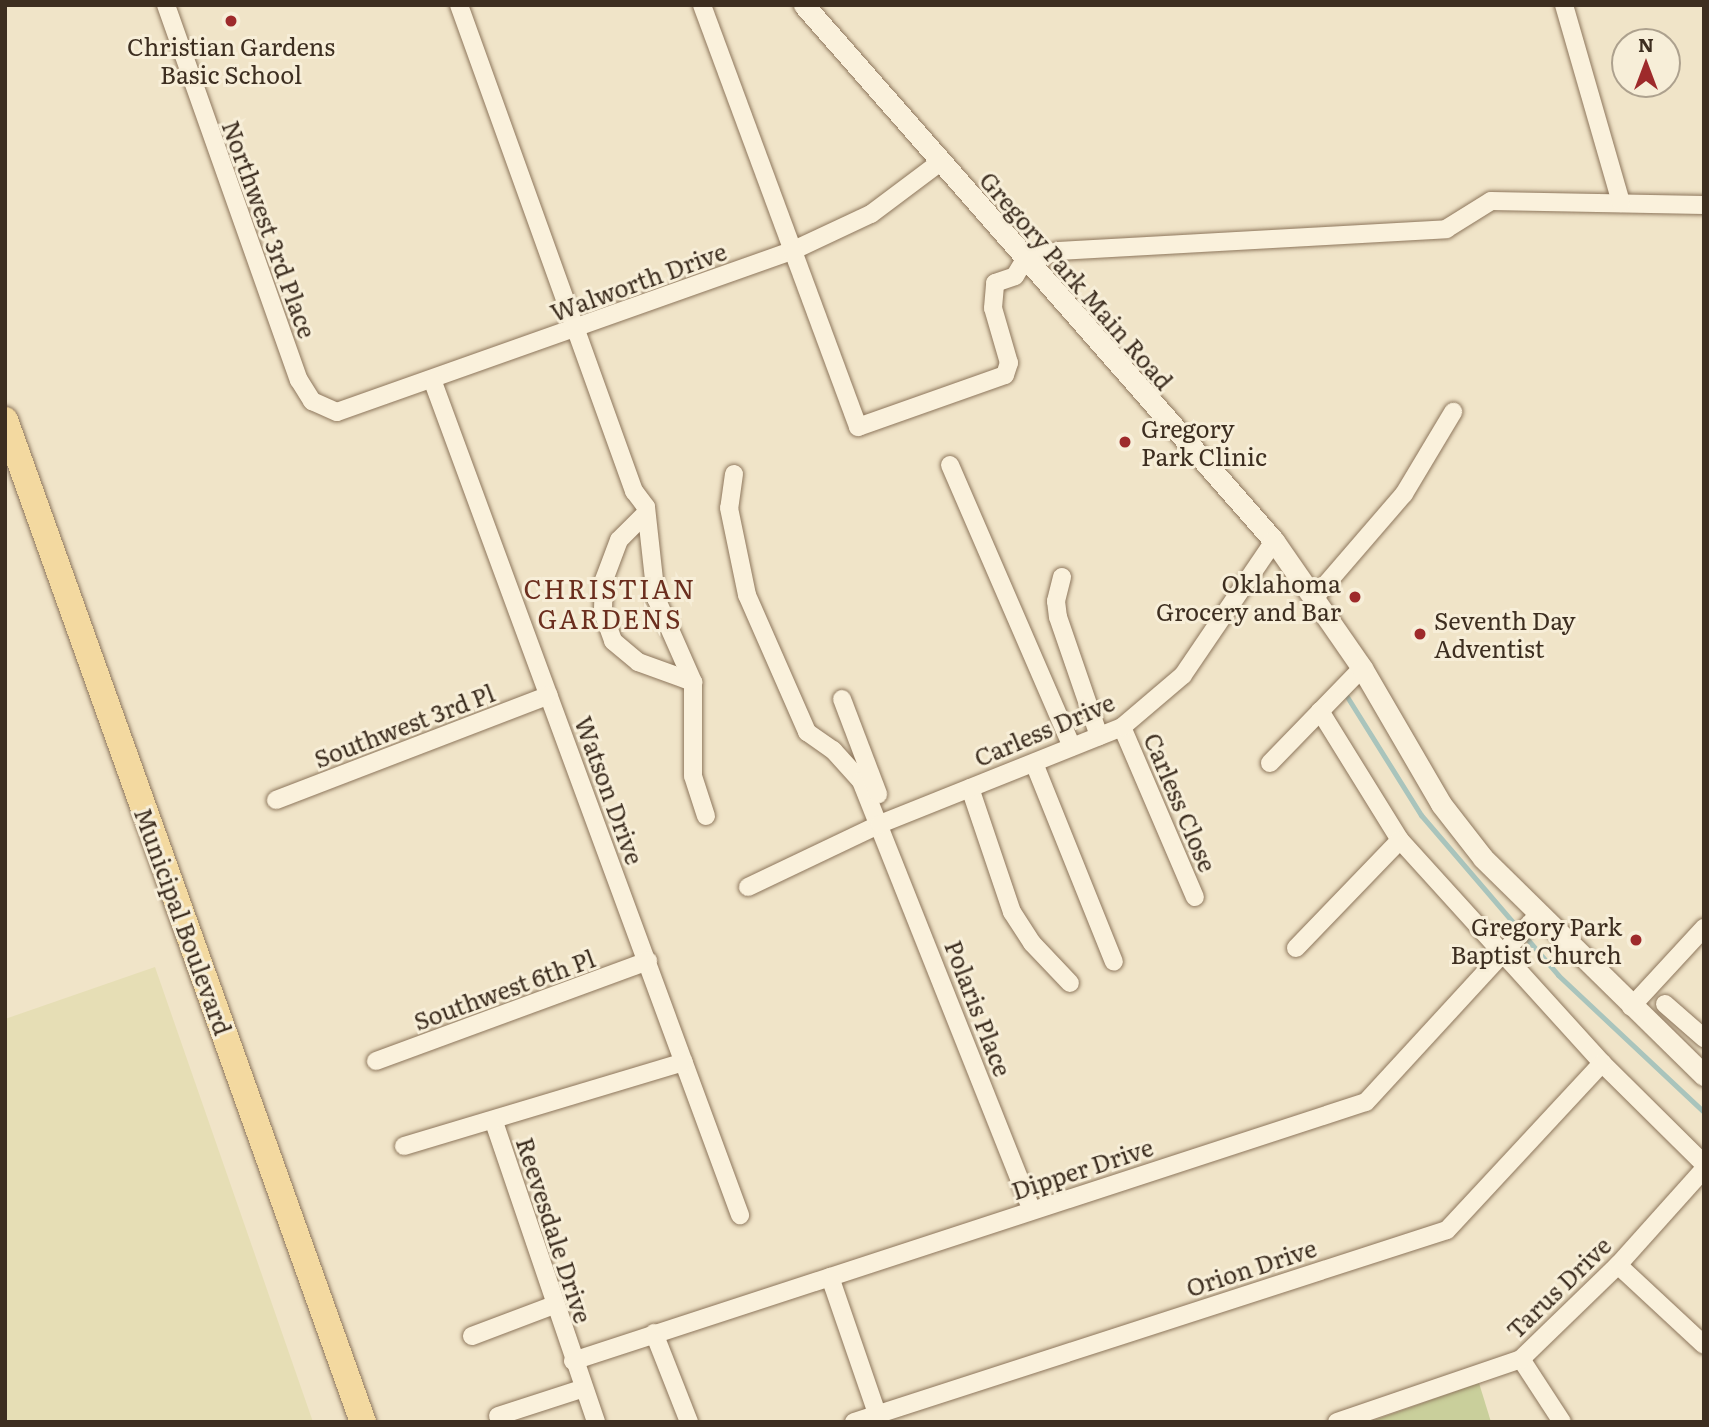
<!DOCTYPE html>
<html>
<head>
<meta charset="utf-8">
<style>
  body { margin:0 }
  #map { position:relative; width:1709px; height:1427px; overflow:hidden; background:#f0e4c8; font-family:Literata,serif }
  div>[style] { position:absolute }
  .farmland>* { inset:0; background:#e6deb5 }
  .green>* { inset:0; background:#c9cf9b }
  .stream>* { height:5px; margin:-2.5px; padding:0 2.5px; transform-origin:2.5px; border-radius:2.5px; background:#a9c4bc }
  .roads { filter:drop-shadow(0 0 2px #8d765c) drop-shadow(0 0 2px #8d765c) }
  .minor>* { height:18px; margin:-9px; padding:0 9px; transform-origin:9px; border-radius:9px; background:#faf1dc }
  .tertiary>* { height:21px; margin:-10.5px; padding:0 10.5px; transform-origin:10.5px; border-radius:10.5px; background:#faf1dc }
  .primary>* { height:26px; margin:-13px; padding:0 13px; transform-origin:13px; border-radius:13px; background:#f3d9a0 }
  .dots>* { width:19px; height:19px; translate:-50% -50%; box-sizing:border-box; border:4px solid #f7eed8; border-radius:50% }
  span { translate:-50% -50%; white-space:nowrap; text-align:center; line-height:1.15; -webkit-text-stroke:6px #f7eed8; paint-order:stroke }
  .poi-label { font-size:24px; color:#3d2e20 }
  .left { translate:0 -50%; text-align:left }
  .right { translate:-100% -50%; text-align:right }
  .street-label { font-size:24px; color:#3d2e20 }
  .neighbourhood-label { font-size:26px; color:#6b2e1e; letter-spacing:2px }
  .frame { position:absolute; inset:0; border:7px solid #3d2e20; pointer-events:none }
  .north { position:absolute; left:1611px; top:28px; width:70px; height:70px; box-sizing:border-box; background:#f7eed8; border:2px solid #ada18e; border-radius:50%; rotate:0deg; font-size:19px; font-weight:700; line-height:28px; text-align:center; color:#3d2e20 }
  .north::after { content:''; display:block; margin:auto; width:24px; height:32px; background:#9e2a2b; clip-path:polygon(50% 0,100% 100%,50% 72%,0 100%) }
</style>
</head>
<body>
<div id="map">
  <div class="farmland">
    <i style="clip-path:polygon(155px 967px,313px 1422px,5px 1422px,5px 1019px)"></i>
  </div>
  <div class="green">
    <i style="clip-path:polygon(1479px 1383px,1491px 1422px,1369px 1422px)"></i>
  </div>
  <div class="stream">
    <i style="left:1346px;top:695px;width:142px;rotate:58deg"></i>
    <i style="left:1421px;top:815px;width:211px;rotate:49.4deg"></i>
    <i style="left:1558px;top:975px;width:200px;rotate:43.2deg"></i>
  </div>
  <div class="roads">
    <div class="minor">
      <i style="left:166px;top:5px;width:398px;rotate:70.5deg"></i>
      <i style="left:299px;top:380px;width:25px;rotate:58deg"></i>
      <i style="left:312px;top:401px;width:27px;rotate:24deg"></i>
      <i style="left:337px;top:412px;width:485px;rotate:-19.5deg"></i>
      <i style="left:794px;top:250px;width:85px;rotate:-25.1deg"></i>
      <i style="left:871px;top:214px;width:85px;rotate:-36.9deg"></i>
      <i style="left:459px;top:5px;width:517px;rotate:70.2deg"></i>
      <i style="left:634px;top:491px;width:20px;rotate:53deg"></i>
      <i style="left:646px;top:507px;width:92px;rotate:83.7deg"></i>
      <i style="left:656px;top:598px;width:92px;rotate:66.2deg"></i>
      <i style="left:693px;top:682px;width:94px;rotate:90deg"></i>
      <i style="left:693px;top:776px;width:42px;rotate:72deg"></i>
      <i style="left:702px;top:5px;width:450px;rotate:69.7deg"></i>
      <i style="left:858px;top:427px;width:156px;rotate:-19.5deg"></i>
      <i style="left:1005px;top:375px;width:13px;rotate:-72deg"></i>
      <i style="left:1009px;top:363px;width:57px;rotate:-106.2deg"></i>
      <i style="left:993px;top:308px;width:25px;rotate:-85deg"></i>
      <i style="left:995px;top:283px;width:21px;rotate:-19deg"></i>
      <i style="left:1015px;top:276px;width:17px;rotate:-59deg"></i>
      <i style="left:1024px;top:261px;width:35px;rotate:-16deg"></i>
      <i style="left:1058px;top:251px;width:389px;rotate:-3.2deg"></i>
      <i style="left:1446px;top:229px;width:53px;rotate:-31.9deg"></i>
      <i style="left:1491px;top:201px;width:213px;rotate:1.1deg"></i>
      <i style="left:1564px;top:5px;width:206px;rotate:73.9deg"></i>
      <i style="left:433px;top:382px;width:888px;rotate:69.77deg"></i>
      <i style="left:950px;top:465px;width:307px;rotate:66.6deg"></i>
      <i style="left:734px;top:474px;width:34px;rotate:98deg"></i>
      <i style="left:729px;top:508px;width:89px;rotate:78.3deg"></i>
      <i style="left:747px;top:595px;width:150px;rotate:66.3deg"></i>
      <i style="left:807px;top:732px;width:32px;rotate:35deg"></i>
      <i style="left:833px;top:750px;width:42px;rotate:47.9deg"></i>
      <i style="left:861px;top:781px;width:462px;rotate:68.3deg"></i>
      <i style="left:646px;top:513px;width:38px;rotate:135deg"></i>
      <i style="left:619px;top:540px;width:43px;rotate:110.6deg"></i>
      <i style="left:604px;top:580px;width:33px;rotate:92deg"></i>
      <i style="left:603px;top:613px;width:30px;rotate:70deg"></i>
      <i style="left:613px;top:641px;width:33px;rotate:40deg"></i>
      <i style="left:638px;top:662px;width:59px;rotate:20deg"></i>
      <i style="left:1062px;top:577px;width:25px;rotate:104deg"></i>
      <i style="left:1056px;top:601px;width:16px;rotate:83deg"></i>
      <i style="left:1058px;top:617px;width:126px;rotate:71deg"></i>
      <i style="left:1315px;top:597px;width:136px;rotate:-49.2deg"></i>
      <i style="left:1404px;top:494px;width:96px;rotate:-59.1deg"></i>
      <i style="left:842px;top:699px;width:102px;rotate:69.2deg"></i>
      <i style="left:1320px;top:711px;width:152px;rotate:58.2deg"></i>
      <i style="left:1400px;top:840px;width:301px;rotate:47.8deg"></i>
      <i style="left:1602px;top:1063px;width:144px;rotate:44.7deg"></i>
      <i style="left:1122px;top:727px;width:185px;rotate:66.8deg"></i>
      <i style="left:1034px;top:763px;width:214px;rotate:68.1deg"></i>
      <i style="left:1270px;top:763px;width:132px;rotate:-45.9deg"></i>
      <i style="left:970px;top:788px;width:131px;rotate:71.3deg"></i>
      <i style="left:1012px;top:912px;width:37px;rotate:57deg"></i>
      <i style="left:1032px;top:943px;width:55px;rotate:46.5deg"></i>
      <i style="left:276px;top:800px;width:292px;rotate:-21deg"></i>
      <i style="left:748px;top:887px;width:146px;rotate:-25.5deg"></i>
      <i style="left:880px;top:824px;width:261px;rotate:-21.8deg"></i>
      <i style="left:1122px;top:727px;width:80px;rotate:-40.4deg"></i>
      <i style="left:1183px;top:675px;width:162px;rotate:-55.8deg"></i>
      <i style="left:1296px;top:948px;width:150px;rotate:-46.1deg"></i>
      <i style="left:1665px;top:1004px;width:52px;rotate:41.1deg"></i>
      <i style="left:1631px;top:1007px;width:108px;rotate:-47.3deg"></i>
      <i style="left:376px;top:1061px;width:290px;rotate:-20.2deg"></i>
      <i style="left:494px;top:1122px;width:317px;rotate:71.2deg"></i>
      <i style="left:404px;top:1146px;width:292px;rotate:-16.7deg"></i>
      <i style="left:1618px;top:1265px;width:117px;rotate:42.9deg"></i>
      <i style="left:830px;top:1277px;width:153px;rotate:71deg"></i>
      <i style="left:654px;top:1333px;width:96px;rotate:68.5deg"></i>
      <i style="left:472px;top:1336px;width:88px;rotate:-20.7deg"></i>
      <i style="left:1521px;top:1359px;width:75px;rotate:56.9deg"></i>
      <i style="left:573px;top:1361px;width:834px;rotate:-18.09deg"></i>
      <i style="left:1366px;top:1102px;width:253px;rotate:-47.4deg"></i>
      <i style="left:498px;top:1416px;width:90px;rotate:-18deg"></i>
      <i style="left:854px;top:1422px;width:623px;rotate:-17.94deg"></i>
      <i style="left:1447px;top:1230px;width:228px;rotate:-47.1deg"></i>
      <i style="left:1337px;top:1422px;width:194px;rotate:-18.9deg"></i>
      <i style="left:1521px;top:1359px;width:135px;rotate:-44.1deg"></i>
      <i style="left:1618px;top:1265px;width:129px;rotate:-48.1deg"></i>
    </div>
    <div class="tertiary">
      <i style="left:804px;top:5px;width:713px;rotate:48.75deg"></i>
      <i style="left:1274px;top:541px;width:155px;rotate:55.3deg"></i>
      <i style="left:1362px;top:668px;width:157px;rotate:59.8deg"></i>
      <i style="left:1441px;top:804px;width:68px;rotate:52.1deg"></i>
      <i style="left:1483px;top:858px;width:310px;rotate:44.5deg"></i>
    </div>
    <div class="primary">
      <i style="left:5px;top:420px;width:1064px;rotate:70.34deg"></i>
    </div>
  </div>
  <div class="dots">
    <i style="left:231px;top:21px;background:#9e2a2b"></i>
    <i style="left:1125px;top:442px;background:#9e2a2b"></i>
    <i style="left:1355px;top:597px;background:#9e2a2b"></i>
    <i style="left:1420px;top:634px;background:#9e2a2b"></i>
    <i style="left:1636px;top:940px;background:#9e2a2b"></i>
  </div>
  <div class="poi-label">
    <span style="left:231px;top:60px">Christian Gardens<br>Basic School</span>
    <span class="left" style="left:1141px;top:442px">Gregory<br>Park Clinic</span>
    <span class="right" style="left:1341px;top:597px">Oklahoma<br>Grocery and Bar</span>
    <span class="left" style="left:1434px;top:634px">Seventh Day<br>Adventist</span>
    <span class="right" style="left:1622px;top:940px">Gregory Park<br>Baptist Church</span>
  </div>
  <div class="street-label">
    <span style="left:270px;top:229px;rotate:70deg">Northwest 3rd Place</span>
    <span style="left:1077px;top:280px;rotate:49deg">Gregory Park Main Road</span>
    <span style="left:638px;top:281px;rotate:-20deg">Walworth Drive</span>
    <span style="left:404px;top:725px;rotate:-21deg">Southwest 3rd Pl</span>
    <span style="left:1044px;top:729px;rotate:-23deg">Carless Drive</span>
    <span style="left:610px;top:790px;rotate:70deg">Watson Drive</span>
    <span style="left:1181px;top:802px;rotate:67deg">Carless Close</span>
    <span style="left:184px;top:921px;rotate:70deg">Municipal Boulevard</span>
    <span style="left:504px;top:989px;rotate:-20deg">Southwest 6th Pl</span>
    <span style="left:979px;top:1008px;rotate:69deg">Polaris Place</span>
    <span style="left:1082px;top:1168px;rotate:-18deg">Dipper Drive</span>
    <span style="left:555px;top:1230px;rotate:72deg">Reevesdale Drive</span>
    <span style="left:1251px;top:1267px;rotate:-18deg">Orion Drive</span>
    <span style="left:1558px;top:1287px;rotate:-44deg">Tarus Drive</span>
  </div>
  <div class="neighbourhood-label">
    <span style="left:610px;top:603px">CHRISTIAN<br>GARDENS</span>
  </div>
  <div class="frame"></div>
  <div class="north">N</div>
</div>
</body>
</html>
